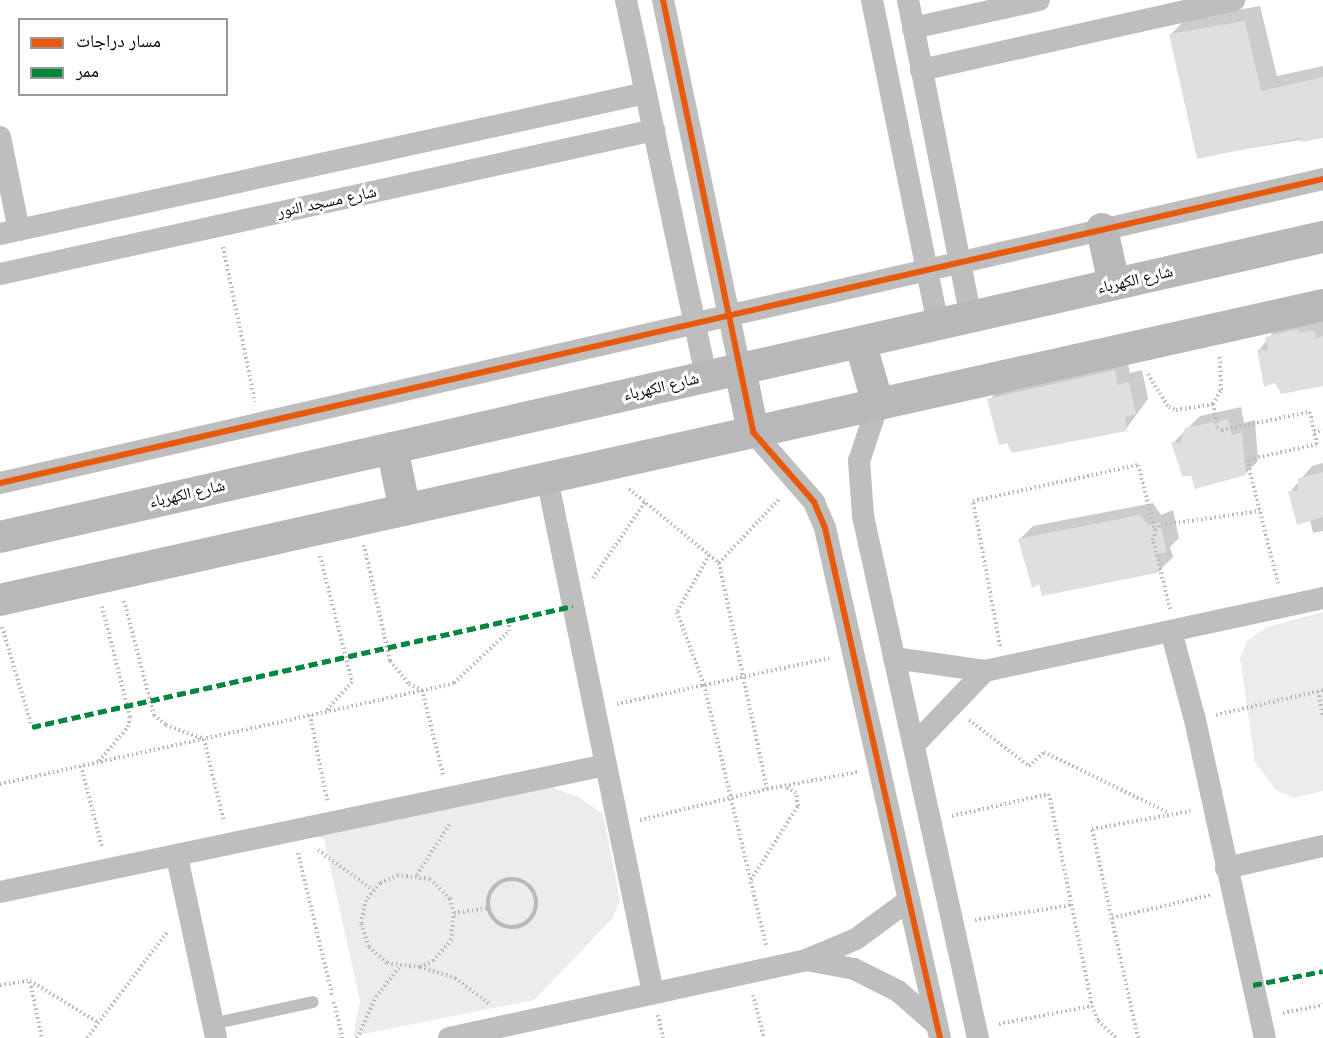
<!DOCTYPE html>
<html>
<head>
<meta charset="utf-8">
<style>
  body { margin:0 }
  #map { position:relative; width:1323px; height:1038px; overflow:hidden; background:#fff; font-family:"Fira Sans","Noto Naskh Arabic",sans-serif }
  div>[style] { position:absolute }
  .green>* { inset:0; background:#ececec }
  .shadow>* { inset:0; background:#0003 }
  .building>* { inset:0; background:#dfdfdf }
  .path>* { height:4px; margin-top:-2px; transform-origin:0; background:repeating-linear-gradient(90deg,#b9b9b9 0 1.5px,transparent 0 4.5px) }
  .path>.ring { margin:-2px; padding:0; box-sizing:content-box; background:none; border:4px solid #b9b9b9; border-radius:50% }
  .lane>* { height:12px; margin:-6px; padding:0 6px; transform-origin:6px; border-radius:6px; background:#bebebe }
  .street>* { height:22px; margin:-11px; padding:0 11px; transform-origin:11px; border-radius:11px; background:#bebebe }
  .secondary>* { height:32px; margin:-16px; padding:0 16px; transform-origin:16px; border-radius:16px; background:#b8b8b8 }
  .quiet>* { height:4.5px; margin-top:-2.25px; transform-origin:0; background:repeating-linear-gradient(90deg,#00873e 0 9px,transparent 0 13.5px) }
  .cycleway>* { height:6px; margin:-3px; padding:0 3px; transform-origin:3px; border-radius:3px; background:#e8590c }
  span { translate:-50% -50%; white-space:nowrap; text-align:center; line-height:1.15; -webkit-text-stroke:6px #fff; paint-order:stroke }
  .street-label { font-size:16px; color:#000 }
  .legend { position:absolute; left:18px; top:18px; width:210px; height:78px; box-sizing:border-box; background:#fff; border:2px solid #999; margin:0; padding:8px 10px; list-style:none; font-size:18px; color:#000 }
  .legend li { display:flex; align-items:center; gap:12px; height:30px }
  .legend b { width:30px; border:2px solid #999 }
</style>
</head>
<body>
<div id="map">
  <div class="green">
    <i style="clip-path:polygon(1323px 612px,1323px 791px,1293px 798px,1276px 790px,1255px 762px,1240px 658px,1248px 640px,1267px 627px)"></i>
    <i style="clip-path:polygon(549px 786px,579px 797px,603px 814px,620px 900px,613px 918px,534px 1000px,353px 1036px,360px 1001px,324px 839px,300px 831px)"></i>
  </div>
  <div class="shadow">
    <i style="clip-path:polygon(1260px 6px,1277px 76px,1323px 66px,1323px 136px,1198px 157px,1171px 34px,1186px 19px)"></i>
    <i style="clip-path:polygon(1323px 317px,1323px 384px,1259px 350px,1279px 325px)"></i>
    <i style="clip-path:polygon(1127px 358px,1130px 373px,1142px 370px,1148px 399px,1126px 429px,989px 400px,1002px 387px)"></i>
    <i style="clip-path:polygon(1241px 407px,1244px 423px,1255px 420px,1258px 461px,1245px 474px,1192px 475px,1173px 443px,1200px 416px)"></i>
    <i style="clip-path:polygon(1323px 463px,1323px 531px,1313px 533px,1310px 520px,1290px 492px,1312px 466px)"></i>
    <i style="clip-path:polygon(1153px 503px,1161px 515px,1173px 510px,1179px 538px,1170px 547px,1173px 557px,1160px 570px,1020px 539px,1033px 526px)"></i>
  </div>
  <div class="building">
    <i style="clip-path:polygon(1245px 21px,1261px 91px,1323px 77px,1323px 138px,1301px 142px,1300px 138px,1197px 159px,1169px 34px)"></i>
    <i style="clip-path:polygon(1297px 329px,1299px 333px,1314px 330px,1316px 339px,1323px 336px,1323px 386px,1281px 394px,1275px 383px,1264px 387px,1257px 349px,1268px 350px,1265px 337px)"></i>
    <i style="clip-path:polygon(1115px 370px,1117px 385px,1129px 382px,1136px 414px,1125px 417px,1127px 431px,1012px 453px,1007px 443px,999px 445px,987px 399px)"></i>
    <i style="clip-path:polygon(1228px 419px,1232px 435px,1242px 432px,1246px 475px,1195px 489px,1191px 476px,1182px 476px,1171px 442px,1180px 443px,1185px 428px)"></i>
    <i style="clip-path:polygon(1323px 472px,1323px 517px,1297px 525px,1288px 491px,1298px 491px,1298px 478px)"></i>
    <i style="clip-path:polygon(1140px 515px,1148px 526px,1160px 522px,1167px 553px,1156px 553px,1161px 572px,1042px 596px,1039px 584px,1032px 588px,1018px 539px)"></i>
  </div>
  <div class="path">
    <i style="left:223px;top:247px;width:158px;rotate:78.3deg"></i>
    <i style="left:1148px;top:374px;width:39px;rotate:58deg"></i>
    <i style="left:1169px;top:407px;width:8px;rotate:23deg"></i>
    <i style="left:1176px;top:410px;width:37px;rotate:-9deg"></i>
    <i style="left:1213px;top:404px;width:16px;rotate:-60deg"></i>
    <i style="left:1221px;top:390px;width:33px;rotate:-92deg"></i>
    <i style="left:1213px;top:404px;width:23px;rotate:80deg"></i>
    <i style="left:1217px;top:427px;width:6px;rotate:31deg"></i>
    <i style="left:1222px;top:430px;width:90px;rotate:-11.6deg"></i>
    <i style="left:1310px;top:412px;width:33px;rotate:78deg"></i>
    <i style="left:1317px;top:444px;width:72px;rotate:167.1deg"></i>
    <i style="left:1247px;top:460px;width:127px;rotate:75.9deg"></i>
    <i style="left:1314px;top:433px;width:9px;rotate:-18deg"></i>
    <i style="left:629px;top:489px;width:117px;rotate:39.4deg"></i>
    <i style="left:719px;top:563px;width:231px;rotate:78deg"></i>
    <i style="left:767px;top:789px;width:93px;rotate:-10.6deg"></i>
    <i style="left:364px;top:545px;width:119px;rotate:77.4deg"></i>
    <i style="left:390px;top:661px;width:30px;rotate:50deg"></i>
    <i style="left:409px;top:684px;width:14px;rotate:25deg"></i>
    <i style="left:422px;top:690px;width:87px;rotate:76deg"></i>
    <i style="left:709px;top:555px;width:65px;rotate:119.3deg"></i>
    <i style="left:677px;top:612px;width:78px;rotate:69.7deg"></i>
    <i style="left:704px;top:685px;width:268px;rotate:76.6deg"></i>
    <i style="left:320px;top:556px;width:130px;rotate:75.7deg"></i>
    <i style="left:352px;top:682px;width:39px;rotate:132deg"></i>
    <i style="left:719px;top:563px;width:89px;rotate:-46.8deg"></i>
    <i style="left:593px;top:578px;width:92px;rotate:-55.6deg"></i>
    <i style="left:124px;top:601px;width:118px;rotate:75.3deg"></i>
    <i style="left:154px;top:715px;width:16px;rotate:40deg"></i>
    <i style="left:166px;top:725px;width:40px;rotate:20.2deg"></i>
    <i style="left:204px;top:739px;width:85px;rotate:76.5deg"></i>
    <i style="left:1170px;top:609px;width:71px;rotate:-103.8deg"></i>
    <i style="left:1153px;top:540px;width:10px;rotate:-79deg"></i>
    <i style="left:1155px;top:530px;width:8px;rotate:-40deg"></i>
    <i style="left:1161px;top:525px;width:100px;rotate:-8deg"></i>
    <i style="left:2px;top:627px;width:104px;rotate:73.3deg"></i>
    <i style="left:1000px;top:646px;width:147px;rotate:-100.5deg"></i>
    <i style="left:973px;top:501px;width:169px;rotate:-12.3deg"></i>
    <i style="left:1138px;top:465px;width:67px;rotate:75.3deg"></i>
    <i style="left:1318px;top:691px;width:25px;rotate:79deg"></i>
    <i style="left:617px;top:704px;width:217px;rotate:-12.2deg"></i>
    <i style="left:310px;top:715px;width:87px;rotate:78.7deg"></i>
    <i style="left:1216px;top:715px;width:110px;rotate:-13.2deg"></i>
    <i style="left:969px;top:720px;width:76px;rotate:37.5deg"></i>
    <i style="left:1029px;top:766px;width:21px;rotate:-43deg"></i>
    <i style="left:1044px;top:752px;width:139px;rotate:26deg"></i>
    <i style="left:99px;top:761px;width:45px;rotate:-49.5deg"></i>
    <i style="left:128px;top:727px;width:10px;rotate:-79deg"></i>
    <i style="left:130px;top:717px;width:114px;rotate:-104.2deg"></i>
    <i style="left:81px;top:766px;width:84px;rotate:75.5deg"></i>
    <i style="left:0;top:784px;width:465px;rotate:-12.5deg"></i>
    <i style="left:454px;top:683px;width:76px;rotate:-43.4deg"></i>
    <i style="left:509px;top:631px;width:11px;rotate:-90deg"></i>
    <i style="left:952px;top:816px;width:99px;rotate:-12.8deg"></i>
    <i style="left:1049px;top:794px;width:216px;rotate:78.5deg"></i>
    <i style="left:1092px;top:1006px;width:16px;rotate:68deg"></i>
    <i style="left:1098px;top:1021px;width:25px;rotate:43deg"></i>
    <i style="left:640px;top:820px;width:131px;rotate:-13.7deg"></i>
    <i style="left:318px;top:850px;width:68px;rotate:36deg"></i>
    <i style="left:298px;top:853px;width:146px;rotate:76.5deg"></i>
    <i style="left:417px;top:875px;width:63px;rotate:-57.3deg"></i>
    <i class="ring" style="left:488px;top:879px;width:44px;height:44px"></i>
    <i style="left:751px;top:880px;width:88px;rotate:-57.6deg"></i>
    <i style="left:798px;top:806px;width:13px;rotate:-99deg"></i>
    <i style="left:796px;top:793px;width:12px;rotate:-149deg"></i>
    <i style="left:454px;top:913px;width:34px;rotate:-8deg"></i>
    <i style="left:1112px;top:918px;width:102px;rotate:-13.1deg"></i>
    <i style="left:975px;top:920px;width:98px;rotate:-8.8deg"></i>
    <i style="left:420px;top:967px;width:14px;rotate:-25deg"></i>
    <i style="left:433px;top:961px;width:28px;rotate:-49deg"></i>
    <i style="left:451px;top:940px;width:27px;rotate:-84deg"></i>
    <i style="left:454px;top:913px;width:15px;rotate:-106deg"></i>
    <i style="left:450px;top:899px;width:28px;rotate:-135deg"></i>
    <i style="left:430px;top:879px;width:32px;rotate:-173deg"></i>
    <i style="left:398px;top:875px;width:20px;rotate:156deg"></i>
    <i style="left:380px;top:883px;width:22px;rotate:129deg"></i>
    <i style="left:366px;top:900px;width:25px;rotate:102deg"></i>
    <i style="left:361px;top:924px;width:24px;rotate:71deg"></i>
    <i style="left:369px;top:947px;width:24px;rotate:42deg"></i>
    <i style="left:387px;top:963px;width:33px;rotate:7deg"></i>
    <i style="left:420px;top:967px;width:37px;rotate:17deg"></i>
    <i style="left:455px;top:978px;width:45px;rotate:36.9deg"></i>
    <i style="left:30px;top:982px;width:57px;rotate:77.9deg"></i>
    <i style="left:0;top:985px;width:30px;rotate:-8deg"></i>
    <i style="left:30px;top:981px;width:81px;rotate:31.3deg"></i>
    <i style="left:753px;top:995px;width:44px;rotate:75.7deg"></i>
    <i style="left:334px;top:1002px;width:37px;rotate:77deg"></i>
    <i style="left:1283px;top:1013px;width:41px;rotate:-11.3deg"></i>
    <i style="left:658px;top:1015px;width:24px;rotate:78deg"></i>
    <i style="left:999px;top:1024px;width:95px;rotate:-11deg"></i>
    <i style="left:87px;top:1038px;width:134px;rotate:-52.9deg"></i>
    <i style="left:357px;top:1038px;width:45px;rotate:-65.1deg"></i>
    <i style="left:376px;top:997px;width:37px;rotate:-52deg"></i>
    <i style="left:1138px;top:1038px;width:214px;rotate:-102.4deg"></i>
    <i style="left:1092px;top:829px;width:100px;rotate:-10.4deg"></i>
  </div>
  <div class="lane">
    <i style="left:212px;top:1024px;width:103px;rotate:-12.3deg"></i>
  </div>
  <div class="street">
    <i style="left:626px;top:0;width:385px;rotate:78deg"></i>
    <i style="left:663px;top:0;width:377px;rotate:78.2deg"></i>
    <i style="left:872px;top:0;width:331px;rotate:78.5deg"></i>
    <i style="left:908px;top:0;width:323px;rotate:78.8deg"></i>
    <i style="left:913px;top:28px;width:129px;rotate:-12.5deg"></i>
    <i style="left:921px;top:70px;width:321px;rotate:-12.6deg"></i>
    <i style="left:0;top:137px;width:95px;rotate:78.5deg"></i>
    <i style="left:0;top:234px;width:661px;rotate:-12.31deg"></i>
    <i style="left:0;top:274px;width:670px;rotate:-12.42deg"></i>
    <i style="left:878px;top:404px;width:60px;rotate:108.4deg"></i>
    <i style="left:859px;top:461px;width:55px;rotate:85.8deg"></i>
    <i style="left:863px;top:516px;width:535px;rotate:77.58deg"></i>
    <i style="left:753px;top:432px;width:93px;rotate:48.9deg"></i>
    <i style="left:814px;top:502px;width:28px;rotate:67deg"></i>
    <i style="left:825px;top:528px;width:523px;rotate:77.29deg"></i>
    <i style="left:547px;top:478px;width:526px;rotate:78.37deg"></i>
    <i style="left:0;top:483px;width:1357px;rotate:-12.94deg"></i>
    <i style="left:1171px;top:631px;width:92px;rotate:74.9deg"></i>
    <i style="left:1195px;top:720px;width:326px;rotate:77.6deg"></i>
    <i style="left:894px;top:658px;width:92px;rotate:8.1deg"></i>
    <i style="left:985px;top:671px;width:346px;rotate:-12.2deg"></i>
    <i style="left:914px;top:745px;width:103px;rotate:-46.2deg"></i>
    <i style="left:177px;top:857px;width:185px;rotate:77.8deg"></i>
    <i style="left:1226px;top:868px;width:99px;rotate:-12.8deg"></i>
    <i style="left:0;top:892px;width:619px;rotate:-11.84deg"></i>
    <i style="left:806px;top:960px;width:49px;rotate:10.6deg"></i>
    <i style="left:854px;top:969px;width:49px;rotate:26.6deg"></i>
    <i style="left:898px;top:991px;width:52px;rotate:41.1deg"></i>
    <i style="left:449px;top:1038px;width:365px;rotate:-12.3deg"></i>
    <i style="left:806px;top:960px;width:54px;rotate:-22.8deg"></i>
    <i style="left:856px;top:939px;width:66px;rotate:-36.3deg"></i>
  </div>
  <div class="secondary">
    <i style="left:1102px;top:229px;width:56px;rotate:77.7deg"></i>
    <i style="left:860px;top:342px;width:65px;rotate:73.8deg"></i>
    <i style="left:740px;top:369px;width:64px;rotate:78.3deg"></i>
    <i style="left:392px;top:448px;width:63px;rotate:78.2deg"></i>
    <i style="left:0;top:537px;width:1357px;rotate:-12.78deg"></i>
    <i style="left:0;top:600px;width:1355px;rotate:-12.57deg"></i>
  </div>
  <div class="quiet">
    <i style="left:32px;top:727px;width:554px;rotate:-12.61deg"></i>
    <i style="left:1253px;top:985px;width:71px;rotate:-11.3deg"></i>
  </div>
  <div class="cycleway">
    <i style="left:663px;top:0;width:441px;rotate:78.2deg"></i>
    <i style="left:753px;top:432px;width:93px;rotate:48.9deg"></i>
    <i style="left:814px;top:502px;width:28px;rotate:67deg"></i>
    <i style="left:825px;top:528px;width:523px;rotate:77.29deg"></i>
    <i style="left:0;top:483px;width:1357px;rotate:-12.94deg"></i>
  </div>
  <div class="street-label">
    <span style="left:327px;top:202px;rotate:-12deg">شارع مسجد النور</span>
    <span style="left:1135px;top:280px;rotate:-13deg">شارع الكهرباء</span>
    <span style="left:661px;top:387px;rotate:-13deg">شارع الكهرباء</span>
    <span style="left:187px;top:494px;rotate:-13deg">شارع الكهرباء</span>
  </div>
  <ul class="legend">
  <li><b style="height:8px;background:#e8590c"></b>مسار دراجات</li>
  <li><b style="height:8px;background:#00873e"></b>ممر</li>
  </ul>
</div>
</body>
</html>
